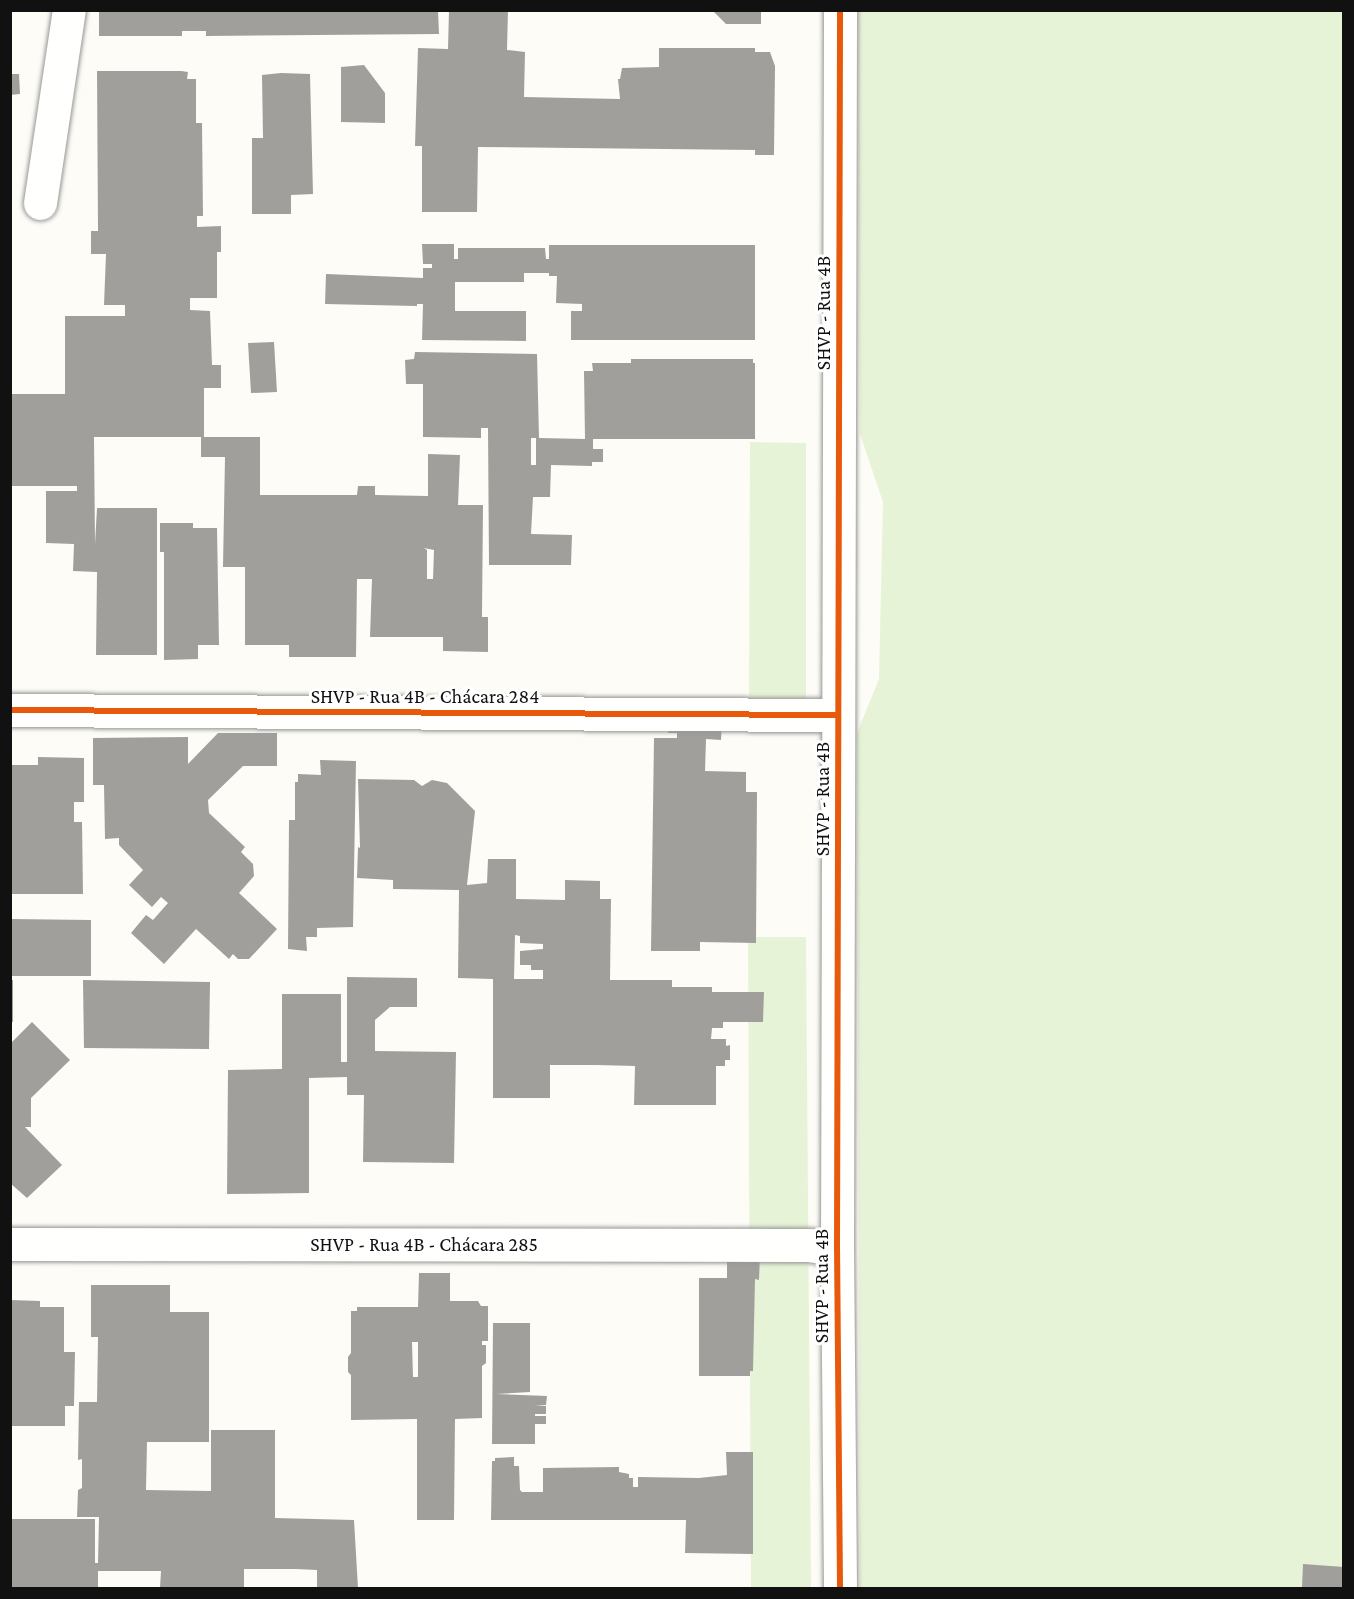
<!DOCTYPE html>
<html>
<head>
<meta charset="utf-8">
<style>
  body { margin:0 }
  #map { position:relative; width:1354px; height:1599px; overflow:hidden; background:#fdfcf7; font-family:"Crimson Pro",serif }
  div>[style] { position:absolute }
  .green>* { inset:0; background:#e7f3d7 }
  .building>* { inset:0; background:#a19f9c }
  .roads { filter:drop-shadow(0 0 2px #979795) drop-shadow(0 0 2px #979795) }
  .minor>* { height:33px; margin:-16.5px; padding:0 16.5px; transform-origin:16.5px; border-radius:16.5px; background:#fffffe }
  .tertiary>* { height:33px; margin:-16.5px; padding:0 16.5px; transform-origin:16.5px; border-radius:16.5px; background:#fffffe }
  .cycleway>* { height:6px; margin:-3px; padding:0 3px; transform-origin:3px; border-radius:3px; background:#e8590c }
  span { translate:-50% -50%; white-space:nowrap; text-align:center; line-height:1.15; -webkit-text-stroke:6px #fff; paint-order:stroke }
  .street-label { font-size:20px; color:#111 }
  .frame { position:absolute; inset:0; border:12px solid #111; pointer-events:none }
</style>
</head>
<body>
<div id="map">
  <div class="green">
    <i style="clip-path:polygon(858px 11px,1343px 11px,1343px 1588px,860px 1588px,857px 733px,879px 679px,883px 502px,860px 434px)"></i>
    <i style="clip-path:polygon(750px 442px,806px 443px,806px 714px,749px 714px)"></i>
    <i style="clip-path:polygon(748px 937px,806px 937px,811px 1588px,751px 1588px)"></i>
  </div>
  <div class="building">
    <i style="clip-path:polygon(99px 10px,438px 10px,439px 34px,206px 36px,206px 31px,182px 31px,182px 36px,99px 36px)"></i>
    <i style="clip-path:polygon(449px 10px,508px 10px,507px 50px,525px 52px,524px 97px,620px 99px,618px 79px,620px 79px,622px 68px,659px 67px,659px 48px,755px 48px,755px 52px,770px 52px,775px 66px,774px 155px,755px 155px,755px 150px,478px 147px,477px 212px,422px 212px,422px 146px,415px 146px,418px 48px,448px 49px)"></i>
    <i style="clip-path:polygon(712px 10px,761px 10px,761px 24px,726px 24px)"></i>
    <i style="clip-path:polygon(364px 65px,385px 93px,385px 123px,341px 122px,341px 67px)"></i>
    <i style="clip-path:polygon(evenodd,97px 71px,181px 71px,188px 72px,187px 79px,196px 79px,196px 123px,202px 123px,203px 216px,197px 216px,197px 227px,221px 226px,221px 252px,217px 252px,217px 298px,190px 298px,190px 310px,210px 311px,212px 365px,221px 365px,221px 388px,204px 388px,204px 437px,260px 437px,260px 495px,357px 495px,358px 486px,375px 486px,375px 495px,428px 496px,428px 454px,460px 455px,458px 505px,483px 505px,482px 617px,488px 617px,488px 652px,443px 651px,443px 637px,370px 637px,372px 579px,357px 579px,356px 657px,289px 657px,289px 645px,245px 645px,245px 567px,223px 567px,225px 457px,201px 457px,201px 437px,94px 437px,95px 544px,97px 508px,157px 508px,157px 655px,96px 655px,97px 572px,73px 571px,74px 544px,46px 543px,46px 491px,77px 491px,77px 486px,10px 486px,10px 394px,65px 394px,65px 316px,125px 316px,125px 305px,104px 305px,106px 254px,91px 254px,91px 231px,98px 231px,97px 71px,424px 548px,434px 550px,433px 579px,427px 579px,427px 550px,424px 548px)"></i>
    <i style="clip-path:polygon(281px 73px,310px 74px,313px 194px,291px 195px,291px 214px,252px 214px,252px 138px,263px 138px,262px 75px)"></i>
    <i style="clip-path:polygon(10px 74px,19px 74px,20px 94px,10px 95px)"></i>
    <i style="clip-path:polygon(422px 244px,454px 244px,454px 259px,458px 259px,458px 248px,545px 248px,546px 259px,549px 259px,549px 245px,755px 245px,755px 340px,571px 340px,571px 311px,582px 311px,582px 304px,556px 303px,557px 276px,549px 276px,549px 273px,524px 273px,524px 282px,455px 282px,455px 311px,526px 311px,526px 341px,422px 340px,423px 304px,417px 304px,417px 306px,325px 304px,326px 274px,423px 278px,423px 268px,432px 268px,432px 264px,423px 264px)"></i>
    <i style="clip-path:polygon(274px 342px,277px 392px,251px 393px,248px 343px)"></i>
    <i style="clip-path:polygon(evenodd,415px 352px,537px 354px,539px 438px,585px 439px,584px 371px,593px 371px,592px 363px,631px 363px,631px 359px,753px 359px,753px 363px,755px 363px,755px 439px,593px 439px,593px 449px,603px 449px,603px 462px,592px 462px,592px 466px,551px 465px,550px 497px,533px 497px,531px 534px,572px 535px,571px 565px,489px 565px,488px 428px,481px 428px,481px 438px,423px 437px,423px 384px,406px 384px,405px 360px,414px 359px,415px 352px,531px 438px,536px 438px,536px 465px,531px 465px,531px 438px)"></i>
    <i style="clip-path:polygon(160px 523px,193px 523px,193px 528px,217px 528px,219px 645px,198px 645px,198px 659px,164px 660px,164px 552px,160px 552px)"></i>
    <i style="clip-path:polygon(669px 717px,722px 722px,721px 740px,706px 739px,705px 771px,746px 772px,746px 792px,757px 792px,756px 943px,700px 942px,700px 951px,651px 951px,654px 738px,677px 738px,677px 733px,668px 733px)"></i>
    <i style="clip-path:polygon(218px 733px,277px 733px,277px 766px,243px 766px,208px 800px,209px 813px,245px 847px,241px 852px,253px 864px,254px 876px,239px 893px,277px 929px,249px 959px,238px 959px,233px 954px,229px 959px,196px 929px,164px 964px,131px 933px,146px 915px,153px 920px,168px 903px,161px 897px,152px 907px,129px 885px,143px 870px,119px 845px,119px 838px,105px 839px,104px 785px,93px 785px,93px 738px,188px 737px,188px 764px)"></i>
    <i style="clip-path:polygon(38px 757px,84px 758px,84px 802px,74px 802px,74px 822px,82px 822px,83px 894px,10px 894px,10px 765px,38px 765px)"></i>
    <i style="clip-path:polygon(320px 760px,356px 761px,353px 927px,317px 928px,317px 937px,306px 937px,307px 951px,288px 949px,289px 820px,295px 820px,295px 782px,298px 782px,298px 774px,321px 775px)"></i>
    <i style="clip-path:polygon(evenodd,358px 779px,414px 780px,422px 786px,432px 780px,447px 783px,475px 811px,467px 885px,487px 883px,488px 859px,516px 859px,516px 899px,565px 900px,565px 880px,600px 881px,600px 899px,611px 899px,610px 980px,672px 980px,672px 987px,712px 987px,712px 992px,764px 992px,763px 1022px,723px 1022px,723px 1028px,712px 1028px,711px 1039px,726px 1039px,726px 1046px,730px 1045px,730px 1060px,725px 1060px,725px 1066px,716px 1066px,716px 1105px,634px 1105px,635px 1066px,597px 1065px,550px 1065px,550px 1098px,493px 1098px,493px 979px,458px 978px,459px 890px,393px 889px,393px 880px,357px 878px,358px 847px,360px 848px,358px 779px,515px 935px,520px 936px,520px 943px,543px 944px,543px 949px,520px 951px,520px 965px,531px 965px,531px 970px,543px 970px,543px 979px,514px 979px,515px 935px)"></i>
    <i style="clip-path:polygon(10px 919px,91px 920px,91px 976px,10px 976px)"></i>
    <i style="clip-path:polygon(347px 977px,417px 978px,417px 1007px,390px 1007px,375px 1020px,375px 1051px,456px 1052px,454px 1163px,363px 1162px,364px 1095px,347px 1095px,347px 1077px,309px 1078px,309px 1193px,227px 1194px,228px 1070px,282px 1069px,282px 994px,341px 994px,341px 1062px,347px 1062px)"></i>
    <i style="clip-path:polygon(10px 980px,13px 980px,13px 1022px,10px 1022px)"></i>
    <i style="clip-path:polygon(83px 980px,210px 982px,209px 1049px,84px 1048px)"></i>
    <i style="clip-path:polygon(32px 1022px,70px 1060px,31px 1098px,31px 1127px,25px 1127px,62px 1165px,27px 1198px,10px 1183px,10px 1044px)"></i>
    <i style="clip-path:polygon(727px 1253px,760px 1255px,759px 1280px,755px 1279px,753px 1371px,750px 1371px,750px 1376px,699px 1376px,699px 1278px,727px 1278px)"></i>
    <i style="clip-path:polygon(evenodd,419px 1273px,450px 1273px,450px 1301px,478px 1301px,481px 1306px,488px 1306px,488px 1341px,482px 1341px,482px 1345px,486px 1345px,486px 1363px,482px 1366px,482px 1418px,455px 1419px,454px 1520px,417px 1520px,417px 1419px,351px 1420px,351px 1375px,348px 1372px,348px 1357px,351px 1353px,351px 1311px,357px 1311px,357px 1307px,418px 1307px,419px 1273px,412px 1342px,418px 1342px,418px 1377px,413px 1377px,412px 1342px)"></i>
    <i style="clip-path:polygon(91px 1285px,170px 1285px,170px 1312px,209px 1312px,209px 1442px,147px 1442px,146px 1490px,211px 1491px,211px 1430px,275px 1430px,275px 1518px,354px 1520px,358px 1588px,317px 1588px,317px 1570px,296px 1569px,244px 1569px,244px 1588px,160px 1588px,161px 1571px,98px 1571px,98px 1588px,10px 1588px,10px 1519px,95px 1519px,95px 1563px,98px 1563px,99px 1517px,77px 1517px,78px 1490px,82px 1488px,82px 1459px,78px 1460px,79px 1402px,97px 1402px,98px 1337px,91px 1337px)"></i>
    <i style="clip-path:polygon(10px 1300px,40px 1301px,40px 1307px,64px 1307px,64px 1352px,75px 1352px,74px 1406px,65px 1406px,65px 1426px,10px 1426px)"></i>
    <i style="clip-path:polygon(493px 1323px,530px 1323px,530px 1392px,496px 1394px,547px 1396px,546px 1405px,535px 1405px,546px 1406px,546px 1414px,535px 1414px,535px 1416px,546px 1416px,546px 1424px,535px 1424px,535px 1444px,492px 1444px)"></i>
    <i style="clip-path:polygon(726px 1452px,753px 1452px,753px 1554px,685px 1553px,686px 1520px,491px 1520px,492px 1461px,495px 1461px,495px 1458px,514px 1457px,514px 1466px,519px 1466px,520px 1490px,522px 1492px,543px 1492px,543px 1468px,619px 1467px,619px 1472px,629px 1474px,629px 1478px,633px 1478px,633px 1487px,638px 1487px,638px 1477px,699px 1478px,727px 1475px)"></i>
    <i style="clip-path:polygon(1303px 1564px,1344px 1567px,1344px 1588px,1302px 1588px)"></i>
  </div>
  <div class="roads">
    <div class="minor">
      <i style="left:40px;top:203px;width:195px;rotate:-81.5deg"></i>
      <i style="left:10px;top:710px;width:828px;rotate:0.35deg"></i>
      <i style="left:10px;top:1244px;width:799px;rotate:0.07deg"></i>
      <i style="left:809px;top:1245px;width:28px;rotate:10deg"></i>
    </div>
    <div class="tertiary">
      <i style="left:840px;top:1588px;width:338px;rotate:-90.5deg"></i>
      <i style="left:837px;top:1250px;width:1240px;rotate:-89.86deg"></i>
    </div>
  </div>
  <div class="cycleway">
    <i style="left:10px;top:710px;width:828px;rotate:0.35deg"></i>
    <i style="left:840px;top:1588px;width:338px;rotate:-90.5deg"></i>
    <i style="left:837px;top:1250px;width:1240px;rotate:-89.86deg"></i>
  </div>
  <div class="street-label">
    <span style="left:823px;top:313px;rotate:-90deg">SHVP - Rua 4B</span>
    <span style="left:425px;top:696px">SHVP - Rua 4B - Chácara 284</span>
    <span style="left:822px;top:799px;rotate:-90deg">SHVP - Rua 4B</span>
    <span style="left:424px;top:1244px">SHVP - Rua 4B - Chácara 285</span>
    <span style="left:821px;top:1286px;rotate:-90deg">SHVP - Rua 4B</span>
  </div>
  <div class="frame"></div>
</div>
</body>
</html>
